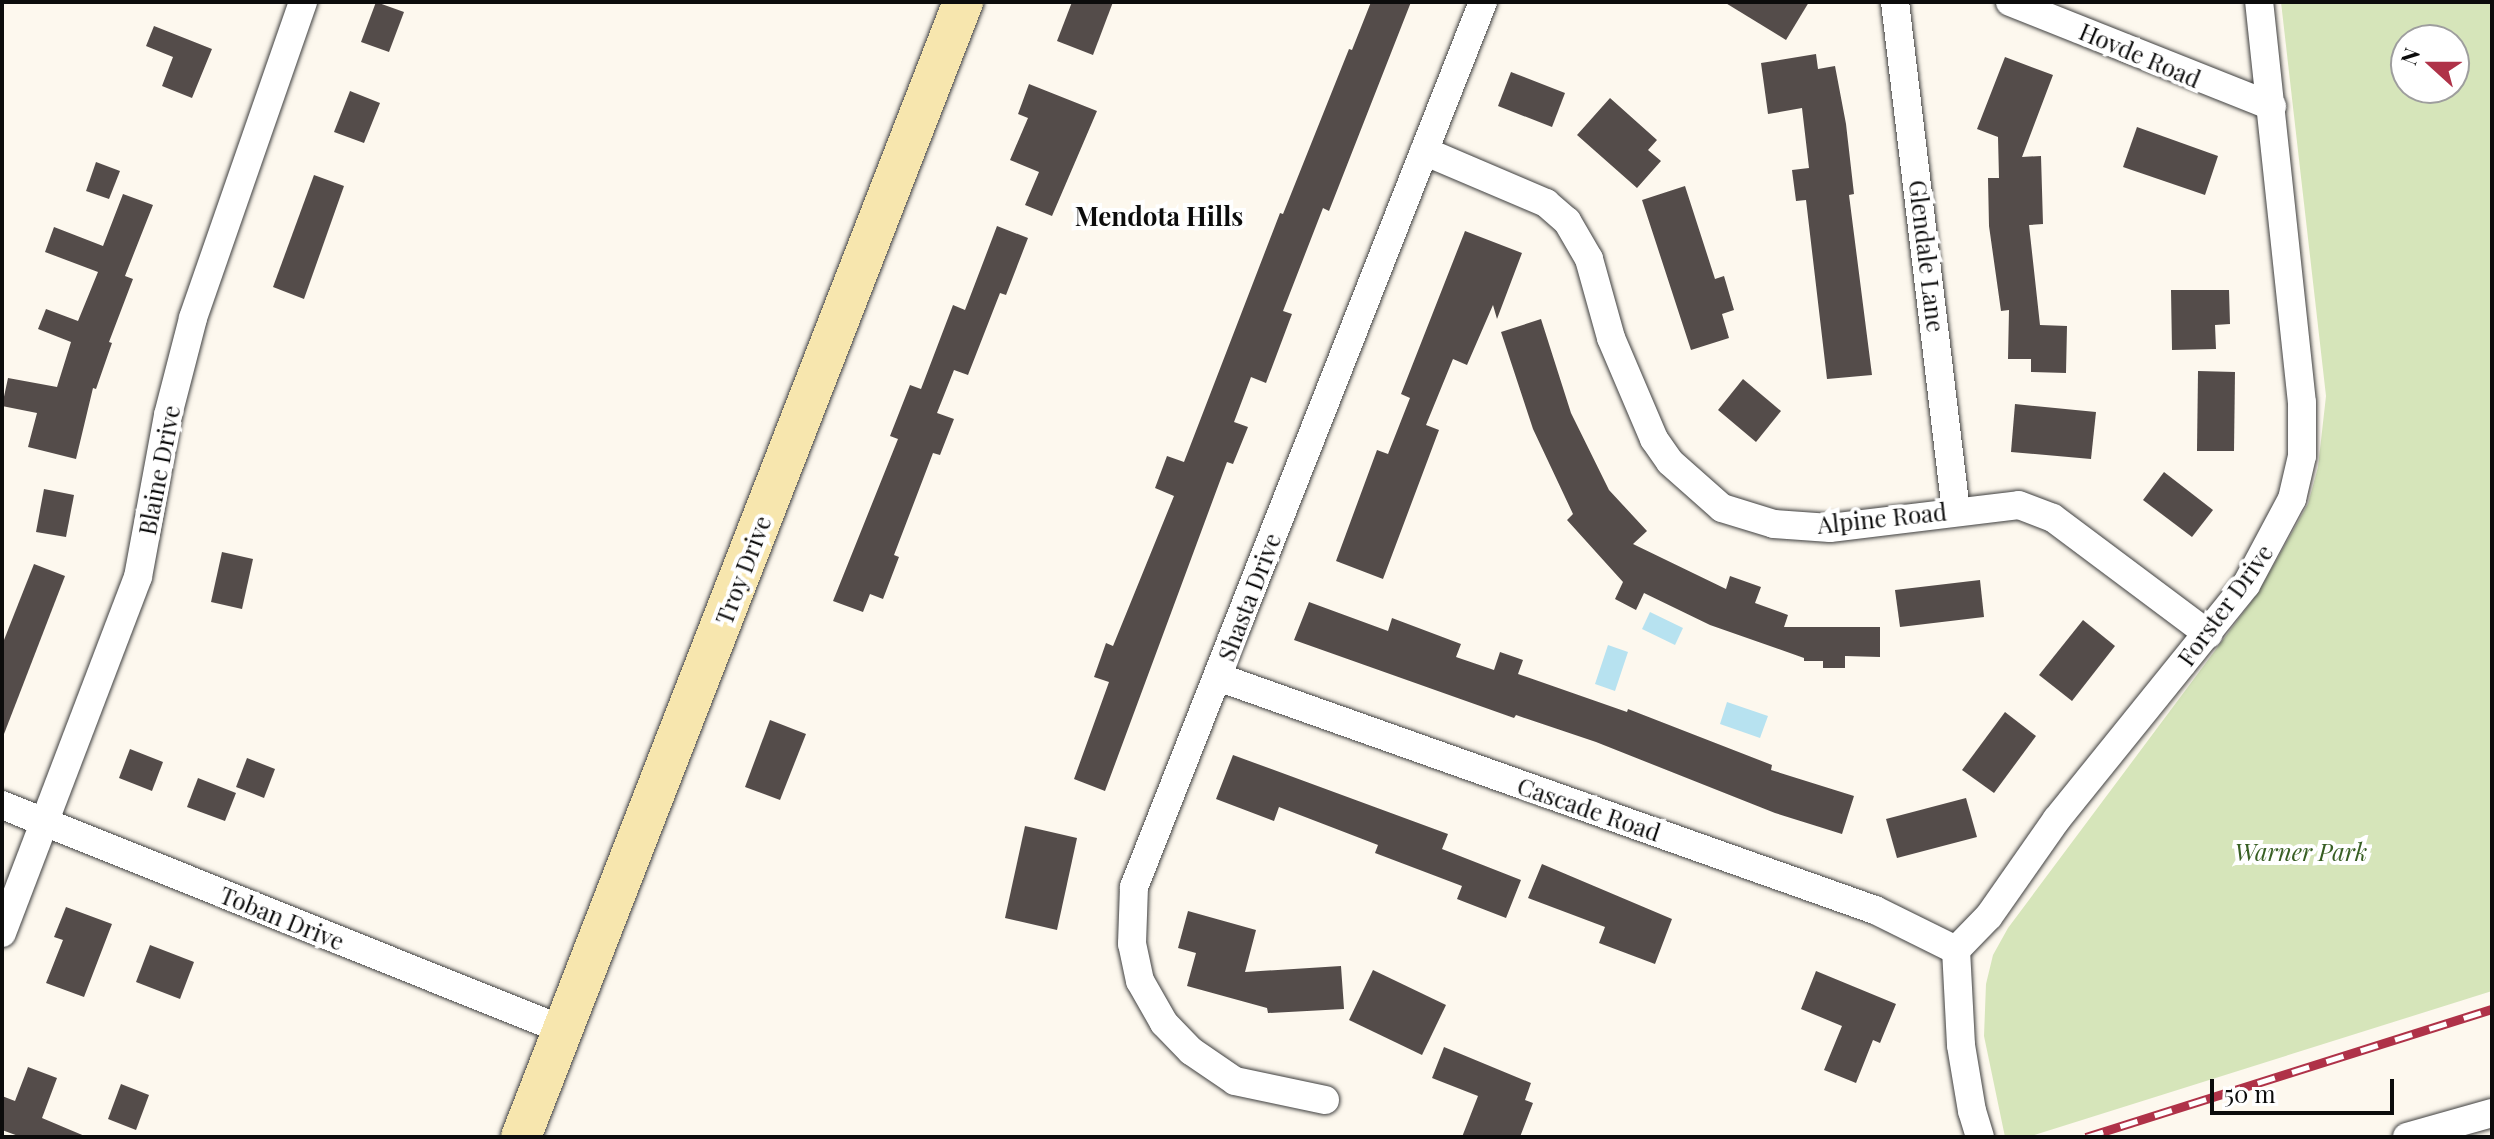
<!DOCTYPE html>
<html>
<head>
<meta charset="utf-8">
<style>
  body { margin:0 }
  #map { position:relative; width:2494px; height:1139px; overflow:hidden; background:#fdf8ee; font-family:"Playfair Display",serif }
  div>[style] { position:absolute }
  .green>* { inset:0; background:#d6e5ba }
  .water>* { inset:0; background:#b7e2f0 }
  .building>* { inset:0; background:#544c4a }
  .roads { filter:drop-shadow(0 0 2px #3f3f3f) drop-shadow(0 0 2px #3f3f3f) }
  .street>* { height:28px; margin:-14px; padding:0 14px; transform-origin:14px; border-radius:14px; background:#fff }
  .secondary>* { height:40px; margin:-20px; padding:0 20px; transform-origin:20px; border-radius:20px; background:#f7e6ae }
  .rail>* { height:9px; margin-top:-4.5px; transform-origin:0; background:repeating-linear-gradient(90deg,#fff 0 18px,#af3248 0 36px); box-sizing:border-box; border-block:2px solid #af3248 }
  span { translate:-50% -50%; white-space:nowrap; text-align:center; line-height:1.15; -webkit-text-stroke:8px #fff; paint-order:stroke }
  .street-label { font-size:24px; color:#0c0c0c }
  .park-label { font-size:24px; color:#375e23; font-style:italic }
  .neighbourhood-label { font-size:26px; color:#0c0c0c; font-weight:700 }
  .frame { position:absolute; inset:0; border:4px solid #0c0c0c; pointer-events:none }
  .north { position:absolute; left:2390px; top:24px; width:80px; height:80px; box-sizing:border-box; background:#fff; border:2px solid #9e9e9e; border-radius:50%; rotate:291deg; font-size:22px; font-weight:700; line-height:32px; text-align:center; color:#0c0c0c }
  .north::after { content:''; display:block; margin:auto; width:28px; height:36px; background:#af3248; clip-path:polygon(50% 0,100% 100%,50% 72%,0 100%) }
  .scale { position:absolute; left:2210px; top:1079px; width:184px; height:36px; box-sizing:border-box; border:4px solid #0c0c0c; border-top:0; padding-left:10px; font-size:24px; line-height:28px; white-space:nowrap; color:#0c0c0c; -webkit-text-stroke:6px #fff; paint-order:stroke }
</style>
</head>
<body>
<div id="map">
  <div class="green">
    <i style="clip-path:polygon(evenodd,2281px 2px,2492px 2px,2492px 991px,2028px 1137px,2005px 1137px,1984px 1036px,1986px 984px,1993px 955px,2008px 928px,2258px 593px,2308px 504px,2318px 467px,2326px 396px,2281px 2px,2406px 40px,2454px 40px,2454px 88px,2406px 88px,2406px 40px)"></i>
  </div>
  <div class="water">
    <i style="clip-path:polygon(1650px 612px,1683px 628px,1675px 645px,1642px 629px)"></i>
    <i style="clip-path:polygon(1608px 645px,1628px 652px,1615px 691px,1595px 684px)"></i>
    <i style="clip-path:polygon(1727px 702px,1768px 716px,1760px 738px,1720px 724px)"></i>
  </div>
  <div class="building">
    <i style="clip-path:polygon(376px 2px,404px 12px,389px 52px,361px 42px)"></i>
    <i style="clip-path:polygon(1072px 2px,1113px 2px,1093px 55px,1057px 41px)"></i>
    <i style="clip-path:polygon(1371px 2px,1411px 2px,1329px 211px,1323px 208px,1283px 311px,1292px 314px,1266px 383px,1251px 377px,1234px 422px,1248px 427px,1233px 464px,1227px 462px,1105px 791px,1074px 779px,1109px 682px,1094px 677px,1106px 643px,1113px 646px,1174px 496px,1155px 488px,1167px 456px,1184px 462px,1280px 213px,1283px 214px,1349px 49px,1352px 50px)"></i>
    <i style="clip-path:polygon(1724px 2px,1809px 2px,1786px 40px)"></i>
    <i style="clip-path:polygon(154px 26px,212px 49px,192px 98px,162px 86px,173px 57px,146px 46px)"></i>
    <i style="clip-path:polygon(1816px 54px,1818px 69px,1835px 66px,1846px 124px,1854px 194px,1849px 195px,1872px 375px,1827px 379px,1806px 200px,1796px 201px,1792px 170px,1809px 168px,1802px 108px,1768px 114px,1761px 63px)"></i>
    <i style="clip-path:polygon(2005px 57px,2053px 75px,2022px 157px,2041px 156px,2043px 224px,2029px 225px,2040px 325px,2067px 326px,2066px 373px,2031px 372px,2031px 359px,2008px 359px,2009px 310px,2001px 311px,1989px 226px,1988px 178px,1999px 178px,1998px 137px,1977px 129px)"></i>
    <i style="clip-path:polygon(1511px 72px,1565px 93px,1552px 127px,1498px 106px)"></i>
    <i style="clip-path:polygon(1029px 84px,1097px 111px,1052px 216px,1025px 205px,1039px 172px,1010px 160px,1028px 118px,1018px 114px)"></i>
    <i style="clip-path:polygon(350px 91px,380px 103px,364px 143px,334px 132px)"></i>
    <i style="clip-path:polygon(1610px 98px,1657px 140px,1648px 150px,1661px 161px,1637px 188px,1577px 135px)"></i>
    <i style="clip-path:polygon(2137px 127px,2218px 156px,2205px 195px,2123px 167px)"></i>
    <i style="clip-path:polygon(96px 162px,120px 171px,109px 199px,86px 191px)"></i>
    <i style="clip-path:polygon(314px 175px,344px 186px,304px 299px,273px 287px)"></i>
    <i style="clip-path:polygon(1685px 186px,1715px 279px,1724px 276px,1734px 310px,1722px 314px,1729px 338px,1691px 350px,1642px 200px)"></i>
    <i style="clip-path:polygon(123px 194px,153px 205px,125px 276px,133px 279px,109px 342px,112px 343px,96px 389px,93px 388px,76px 459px,28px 447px,37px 413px,2px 406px,8px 378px,57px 387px,71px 342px,38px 329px,46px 309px,78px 321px,98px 272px,45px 252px,54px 227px,103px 246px)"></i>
    <i style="clip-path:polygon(997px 226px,1028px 238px,1006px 295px,1000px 293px,968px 375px,954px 370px,937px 413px,954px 419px,940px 455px,933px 453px,894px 555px,899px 557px,883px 599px,870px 594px,863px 612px,833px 601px,898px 439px,890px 436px,910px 385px,921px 389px,953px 305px,965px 310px)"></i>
    <i style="clip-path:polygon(1465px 231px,1522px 253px,1497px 319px,1493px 305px,1467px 365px,1453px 359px,1426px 425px,1439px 430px,1383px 579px,1336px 561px,1377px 450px,1388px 454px,1410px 398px,1401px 394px)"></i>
    <i style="clip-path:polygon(2171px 290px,2229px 290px,2230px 324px,2215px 325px,2216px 349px,2172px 350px)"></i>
    <i style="clip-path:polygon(1541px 319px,1571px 413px,1609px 490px,1647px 531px,1633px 544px,1726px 589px,1730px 576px,1761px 587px,1755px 603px,1788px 615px,1784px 627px,1880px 627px,1880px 657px,1845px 656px,1845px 668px,1823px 668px,1823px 661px,1804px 661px,1804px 658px,1710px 625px,1644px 593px,1636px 610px,1615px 599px,1623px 582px,1567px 520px,1573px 514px,1533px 429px,1501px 332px)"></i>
    <i style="clip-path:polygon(2198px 371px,2235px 372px,2234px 451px,2197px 451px)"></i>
    <i style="clip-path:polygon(1743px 379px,1781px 411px,1756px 442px,1718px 410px)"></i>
    <i style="clip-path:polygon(2015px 404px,2096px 412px,2091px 459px,2011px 452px)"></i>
    <i style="clip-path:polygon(2164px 472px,2213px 510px,2192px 537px,2143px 500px)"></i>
    <i style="clip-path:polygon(44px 489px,74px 495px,66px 537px,36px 532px)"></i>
    <i style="clip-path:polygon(222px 552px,253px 559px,242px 609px,211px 602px)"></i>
    <i style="clip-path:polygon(34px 564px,65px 576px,4px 734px,2px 645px)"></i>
    <i style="clip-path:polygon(1980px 580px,1984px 617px,1900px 627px,1895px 590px)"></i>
    <i style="clip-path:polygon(1309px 602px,1388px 631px,1392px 618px,1461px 644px,1456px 657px,1494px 670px,1500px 652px,1523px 660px,1518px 674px,1627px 712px,1628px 709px,1772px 765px,1771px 770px,1854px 796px,1842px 834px,1775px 813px,1596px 742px,1516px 715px,1514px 718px,1294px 640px)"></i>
    <i style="clip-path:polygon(2083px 620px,2115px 646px,2072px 701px,2039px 675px)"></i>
    <i style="clip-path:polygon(2005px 712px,2036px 736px,1994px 793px,1962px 770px)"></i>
    <i style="clip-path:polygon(770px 720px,806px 734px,780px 800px,745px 787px)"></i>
    <i style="clip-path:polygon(130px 749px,163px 762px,152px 791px,119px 778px)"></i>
    <i style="clip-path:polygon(1233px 755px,1448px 834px,1442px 849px,1521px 880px,1506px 918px,1457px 899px,1462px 886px,1375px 853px,1378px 845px,1279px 807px,1274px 821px,1216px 799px)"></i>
    <i style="clip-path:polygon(247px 758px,275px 769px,264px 798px,236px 787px)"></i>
    <i style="clip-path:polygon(198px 778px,236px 793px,225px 821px,187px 807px)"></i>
    <i style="clip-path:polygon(1966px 798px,1977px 837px,1897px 858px,1886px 819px)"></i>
    <i style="clip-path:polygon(1025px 826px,1077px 838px,1057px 930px,1005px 918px)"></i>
    <i style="clip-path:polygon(1542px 864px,1672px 919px,1655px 964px,1599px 943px,1605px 927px,1528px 898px)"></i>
    <i style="clip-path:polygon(66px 907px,112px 924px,84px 997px,46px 983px,63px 940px,54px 937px)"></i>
    <i style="clip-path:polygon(1188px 911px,1256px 930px,1245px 972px,1341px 966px,1344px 1009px,1268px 1013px,1267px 1008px,1187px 986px,1196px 953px,1178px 948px)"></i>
    <i style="clip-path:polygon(150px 945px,194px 962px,180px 999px,136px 982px)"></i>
    <i style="clip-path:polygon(1373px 970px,1446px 1005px,1422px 1055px,1349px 1020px)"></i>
    <i style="clip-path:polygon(1816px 971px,1896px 1004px,1880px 1043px,1873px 1040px,1856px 1083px,1824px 1070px,1842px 1026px,1801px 1009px)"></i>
    <i style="clip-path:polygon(1444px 1047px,1531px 1083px,1525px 1100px,1533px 1103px,1520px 1137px,1462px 1137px,1478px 1096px,1432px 1078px)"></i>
    <i style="clip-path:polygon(28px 1067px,57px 1078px,42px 1118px,87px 1137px,21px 1137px,2px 1130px,2px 1096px,15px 1101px)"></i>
    <i style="clip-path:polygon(121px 1084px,149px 1095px,136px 1130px,108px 1119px)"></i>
  </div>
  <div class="roads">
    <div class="street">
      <i style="left:1895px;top:2px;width:513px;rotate:83.17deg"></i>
      <i style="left:2010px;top:2px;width:282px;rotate:21.7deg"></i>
      <i style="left:1424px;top:151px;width:133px;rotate:23.1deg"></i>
      <i style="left:1546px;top:203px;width:28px;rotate:41deg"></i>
      <i style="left:1567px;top:221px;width:44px;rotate:59.9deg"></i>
      <i style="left:1589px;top:259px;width:82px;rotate:74.4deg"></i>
      <i style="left:1611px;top:338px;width:110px;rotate:66.9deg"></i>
      <i style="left:1654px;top:439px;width:28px;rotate:55deg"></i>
      <i style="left:1670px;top:462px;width:69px;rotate:41.5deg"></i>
      <i style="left:1722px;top:508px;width:54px;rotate:17.1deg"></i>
      <i style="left:1774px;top:524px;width:56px;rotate:4.1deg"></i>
      <i style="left:1830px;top:528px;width:190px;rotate:-6.9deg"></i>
      <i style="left:2019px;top:505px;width:36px;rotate:21deg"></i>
      <i style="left:2053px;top:518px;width:194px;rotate:36.8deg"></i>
      <i style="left:1218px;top:677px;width:697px;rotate:19.53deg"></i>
      <i style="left:1875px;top:910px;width:90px;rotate:26.3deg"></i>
      <i style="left:2px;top:805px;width:604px;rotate:21.85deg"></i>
      <i style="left:2px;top:933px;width:381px;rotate:-69.1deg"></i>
      <i style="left:138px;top:577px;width:165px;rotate:-79.5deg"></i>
      <i style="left:168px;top:415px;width:100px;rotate:-75.5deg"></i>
      <i style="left:193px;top:318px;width:335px;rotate:-70.8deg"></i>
      <i style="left:1325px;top:1100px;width:92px;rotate:-168.1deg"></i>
      <i style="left:1235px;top:1081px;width:53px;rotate:-145.7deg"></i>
      <i style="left:1191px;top:1051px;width:39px;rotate:-134deg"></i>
      <i style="left:1164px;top:1023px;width:48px;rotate:-119.7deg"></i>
      <i style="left:1140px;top:981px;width:38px;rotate:-102deg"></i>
      <i style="left:1132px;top:944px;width:57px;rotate:-88deg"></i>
      <i style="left:1134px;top:887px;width:951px;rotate:-68.48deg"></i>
      <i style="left:1980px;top:1137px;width:27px;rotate:-107deg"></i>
      <i style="left:1972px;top:1111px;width:67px;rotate:-99.5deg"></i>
      <i style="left:1961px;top:1045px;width:95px;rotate:-93deg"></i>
      <i style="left:1956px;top:950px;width:47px;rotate:-45.9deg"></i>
      <i style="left:1989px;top:916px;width:118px;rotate:-55deg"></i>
      <i style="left:2057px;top:819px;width:301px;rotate:-51.1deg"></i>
      <i style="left:2246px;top:585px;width:98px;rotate:-61.9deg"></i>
      <i style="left:2292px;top:499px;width:44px;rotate:-76.9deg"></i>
      <i style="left:2302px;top:456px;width:53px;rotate:-90deg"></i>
      <i style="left:2302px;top:403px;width:403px;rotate:-96.1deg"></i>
      <i style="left:2407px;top:1137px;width:88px;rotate:-15.8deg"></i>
    </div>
    <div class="secondary">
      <i style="left:521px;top:1137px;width:1218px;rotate:-68.72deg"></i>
    </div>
  </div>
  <div class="rail">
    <i style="left:2086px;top:1137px;width:426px;rotate:-17.5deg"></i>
  </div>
  <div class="street-label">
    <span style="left:2140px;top:55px;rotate:23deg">Hovde Road</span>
    <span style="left:1927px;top:256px;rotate:83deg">Glendale Lane</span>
    <span style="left:159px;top:470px;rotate:-79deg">Blaine Drive</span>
    <span style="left:1882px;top:518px;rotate:-6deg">Alpine Road</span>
    <span style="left:743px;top:570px;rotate:-69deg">Troy Drive</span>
    <span style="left:1249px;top:597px;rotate:-69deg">Shasta Drive</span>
    <span style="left:2225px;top:605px;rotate:-54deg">Forster Drive</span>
    <span style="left:1589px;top:809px;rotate:19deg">Cascade Road</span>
    <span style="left:282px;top:918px;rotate:22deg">Toban Drive</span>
  </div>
  <div class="park-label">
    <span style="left:2301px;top:852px">Warner Park</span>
  </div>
  <div class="neighbourhood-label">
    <span style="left:1159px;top:216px">Mendota Hills</span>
  </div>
  <div class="frame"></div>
  <div class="north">N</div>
  <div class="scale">50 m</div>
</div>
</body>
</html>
